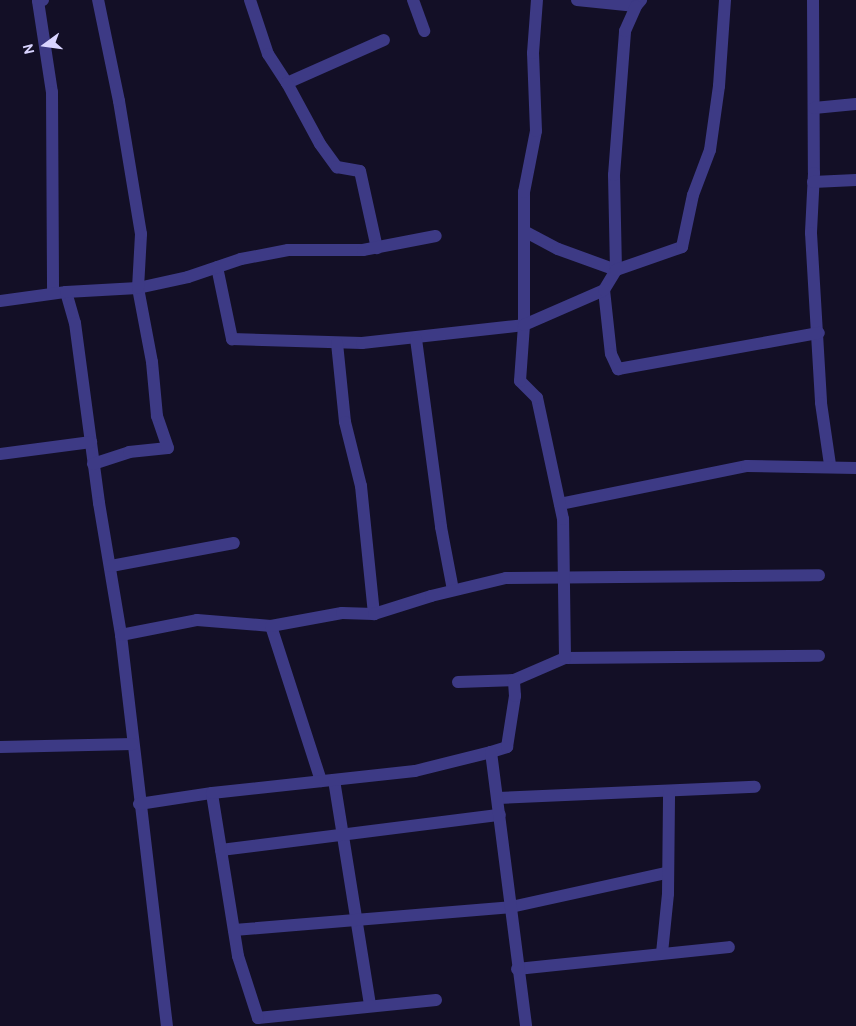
<!DOCTYPE html>
<html>
<head>
<meta charset="utf-8">
<style>
  body { margin:0 }
  #map { position:relative; width:856px; height:1026px; overflow:hidden; background:#130f26; font-family:Overpass,sans-serif }
  div>[style] { position:absolute }
  .street>* { height:12px; margin:-6px; padding:0 6px; transform-origin:6px; border-radius:6px; background:#3d3a85 }
  span { translate:-50% -50%; white-space:nowrap; text-align:center; line-height:1.15; -webkit-text-stroke:4px #130f26; paint-order:stroke }
  .north { position:absolute; left:20px; top:20px; width:50px; height:50px; -webkit-text-stroke:4px #130f26; paint-order:stroke; rotate:256deg; font-size:14px; font-weight:700; line-height:20px; text-align:center; color:#d9d4ff }
  .north::after { content:''; display:block; margin:auto; width:18px; height:22px; background:#d9d4ff; clip-path:polygon(50% 0,100% 100%,50% 72%,0 100%) }
</style>
</head>
<body>
<div id="map">
  <div class="street">
    <i style="left:43px;top:0;width:5px;rotate:169deg"></i>
    <i style="left:38px;top:1px;width:92px;rotate:81.3deg"></i>
    <i style="left:52px;top:92px;width:201px;rotate:89.7deg"></i>
    <i style="left:250px;top:0;width:57px;rotate:71.6deg"></i>
    <i style="left:268px;top:54px;width:35px;rotate:57deg"></i>
    <i style="left:287px;top:83px;width:106px;rotate:-23.9deg"></i>
    <i style="left:413px;top:0;width:33px;rotate:70deg"></i>
    <i style="left:577px;top:0;width:59px;rotate:5.8deg"></i>
    <i style="left:636px;top:6px;width:8px;rotate:-50deg"></i>
    <i style="left:813px;top:0;width:173px;rotate:89.7deg"></i>
    <i style="left:814px;top:173px;width:60px;rotate:92.9deg"></i>
    <i style="left:811px;top:233px;width:170px;rotate:86.6deg"></i>
    <i style="left:821px;top:403px;width:63px;rotate:81.7deg"></i>
    <i style="left:287px;top:83px;width:69px;rotate:61.6deg"></i>
    <i style="left:320px;top:144px;width:29px;rotate:54deg"></i>
    <i style="left:337px;top:167px;width:23px;rotate:10deg"></i>
    <i style="left:360px;top:171px;width:79px;rotate:77.6deg"></i>
    <i style="left:814px;top:108px;width:42px;rotate:-5.4deg"></i>
    <i style="left:813px;top:182px;width:43px;rotate:-2.7deg"></i>
    <i style="left:524px;top:231px;width:38px;rotate:28deg"></i>
    <i style="left:558px;top:249px;width:62px;rotate:19.9deg"></i>
    <i style="left:616px;top:270px;width:95px;rotate:-91.2deg"></i>
    <i style="left:614px;top:175px;width:144px;rotate:-85.6deg"></i>
    <i style="left:625px;top:31px;width:27px;rotate:-66deg"></i>
    <i style="left:217px;top:267px;width:74px;rotate:78.2deg"></i>
    <i style="left:232px;top:339px;width:130px;rotate:1.8deg"></i>
    <i style="left:362px;top:343px;width:163px;rotate:-6.3deg"></i>
    <i style="left:524px;top:325px;width:133px;rotate:-90deg"></i>
    <i style="left:524px;top:192px;width:62px;rotate:-78.9deg"></i>
    <i style="left:536px;top:131px;width:78px;rotate:-92.2deg"></i>
    <i style="left:533px;top:53px;width:53px;rotate:-85.7deg"></i>
    <i style="left:604px;top:290px;width:64px;rotate:83.8deg"></i>
    <i style="left:611px;top:354px;width:17px;rotate:65deg"></i>
    <i style="left:618px;top:369px;width:204px;rotate:-10.2deg"></i>
    <i style="left:66px;top:292px;width:32px;rotate:74deg"></i>
    <i style="left:75px;top:323px;width:182px;rotate:82.4deg"></i>
    <i style="left:99px;top:503px;width:134px;rotate:80.5deg"></i>
    <i style="left:121px;top:635px;width:394px;rotate:83.3deg"></i>
    <i style="left:0;top:301px;width:67px;rotate:-7.8deg"></i>
    <i style="left:66px;top:292px;width:72px;rotate:-3.2deg"></i>
    <i style="left:138px;top:288px;width:51px;rotate:-12.4deg"></i>
    <i style="left:188px;top:277px;width:56px;rotate:-18.8deg"></i>
    <i style="left:241px;top:259px;width:48px;rotate:-10.8deg"></i>
    <i style="left:288px;top:250px;width:75px"></i>
    <i style="left:363px;top:250px;width:74px;rotate:-10.9deg"></i>
    <i style="left:416px;top:339px;width:190px;rotate:82.4deg"></i>
    <i style="left:441px;top:527px;width:64px;rotate:79.2deg"></i>
    <i style="left:337px;top:343px;width:79px;rotate:84.2deg"></i>
    <i style="left:345px;top:422px;width:66px;rotate:76deg"></i>
    <i style="left:361px;top:486px;width:129px;rotate:84.2deg"></i>
    <i style="left:0;top:454px;width:92px;rotate:-7.5deg"></i>
    <i style="left:93px;top:464px;width:38px;rotate:-18deg"></i>
    <i style="left:129px;top:452px;width:39px;rotate:-6deg"></i>
    <i style="left:168px;top:448px;width:34px;rotate:-109deg"></i>
    <i style="left:157px;top:416px;width:54px;rotate:-95.3deg"></i>
    <i style="left:152px;top:362px;width:75px;rotate:-100.7deg"></i>
    <i style="left:138px;top:288px;width:54px;rotate:-86.8deg"></i>
    <i style="left:141px;top:234px;width:135px;rotate:-99.4deg"></i>
    <i style="left:119px;top:101px;width:103px;rotate:-101.7deg"></i>
    <i style="left:560px;top:504px;width:191px;rotate:-11.5deg"></i>
    <i style="left:747px;top:466px;width:109px;rotate:1.1deg"></i>
    <i style="left:111px;top:566px;width:125px;rotate:-10.6deg"></i>
    <i style="left:271px;top:626px;width:163px;rotate:72.1deg"></i>
    <i style="left:121px;top:635px;width:77px;rotate:-11.2deg"></i>
    <i style="left:197px;top:620px;width:74px;rotate:4.6deg"></i>
    <i style="left:271px;top:626px;width:72px;rotate:-10.4deg"></i>
    <i style="left:342px;top:613px;width:32px;rotate:2deg"></i>
    <i style="left:374px;top:614px;width:60px;rotate:-17.5deg"></i>
    <i style="left:431px;top:596px;width:77px;rotate:-13.5deg"></i>
    <i style="left:506px;top:578px;width:313px;rotate:-0.5deg"></i>
    <i style="left:565px;top:658px;width:254px;rotate:-0.5deg"></i>
    <i style="left:458px;top:682px;width:56px;rotate:-2deg"></i>
    <i style="left:514px;top:680px;width:56px;rotate:-23.3deg"></i>
    <i style="left:565px;top:658px;width:139px;rotate:-90.8deg"></i>
    <i style="left:563px;top:519px;width:124px;rotate:-102.1deg"></i>
    <i style="left:537px;top:398px;width:24px;rotate:-135deg"></i>
    <i style="left:520px;top:381px;width:56px;rotate:-85.9deg"></i>
    <i style="left:524px;top:325px;width:87px;rotate:-23.6deg"></i>
    <i style="left:604px;top:290px;width:23px;rotate:-59deg"></i>
    <i style="left:616px;top:270px;width:70px;rotate:-19.2deg"></i>
    <i style="left:682px;top:247px;width:53px;rotate:-78.1deg"></i>
    <i style="left:693px;top:195px;width:48px;rotate:-69.3deg"></i>
    <i style="left:710px;top:150px;width:65px;rotate:-82deg"></i>
    <i style="left:719px;top:86px;width:86px;rotate:-86deg"></i>
    <i style="left:0;top:747px;width:133px;rotate:-1.3deg"></i>
    <i style="left:491px;top:752px;width:17px;rotate:-17deg"></i>
    <i style="left:507px;top:747px;width:52px;rotate:-81.1deg"></i>
    <i style="left:515px;top:696px;width:16px;rotate:-94deg"></i>
    <i style="left:334px;top:780px;width:228px;rotate:80.9deg"></i>
    <i style="left:498px;top:798px;width:257px;rotate:-2.5deg"></i>
    <i style="left:139px;top:804px;width:74px;rotate:-8.6deg"></i>
    <i style="left:221px;top:850px;width:281px;rotate:-7.2deg"></i>
    <i style="left:234px;top:930px;width:278px;rotate:-4.7deg"></i>
    <i style="left:511px;top:907px;width:159px;rotate:-12.4deg"></i>
    <i style="left:662px;top:953px;width:59px;rotate:-84.2deg"></i>
    <i style="left:668px;top:894px;width:103px;rotate:-89.4deg"></i>
    <i style="left:517px;top:969px;width:213px;rotate:-5.9deg"></i>
    <i style="left:436px;top:1000px;width:179px;rotate:174.2deg"></i>
    <i style="left:258px;top:1018px;width:65px;rotate:-107.9deg"></i>
    <i style="left:238px;top:956px;width:165px;rotate:-99.1deg"></i>
    <i style="left:212px;top:793px;width:204px;rotate:-6.2deg"></i>
    <i style="left:415px;top:771px;width:78px;rotate:-14deg"></i>
    <i style="left:491px;top:752px;width:276px;rotate:82.7deg"></i>
  </div>
  <div class="north">N</div>
</div>
</body>
</html>
